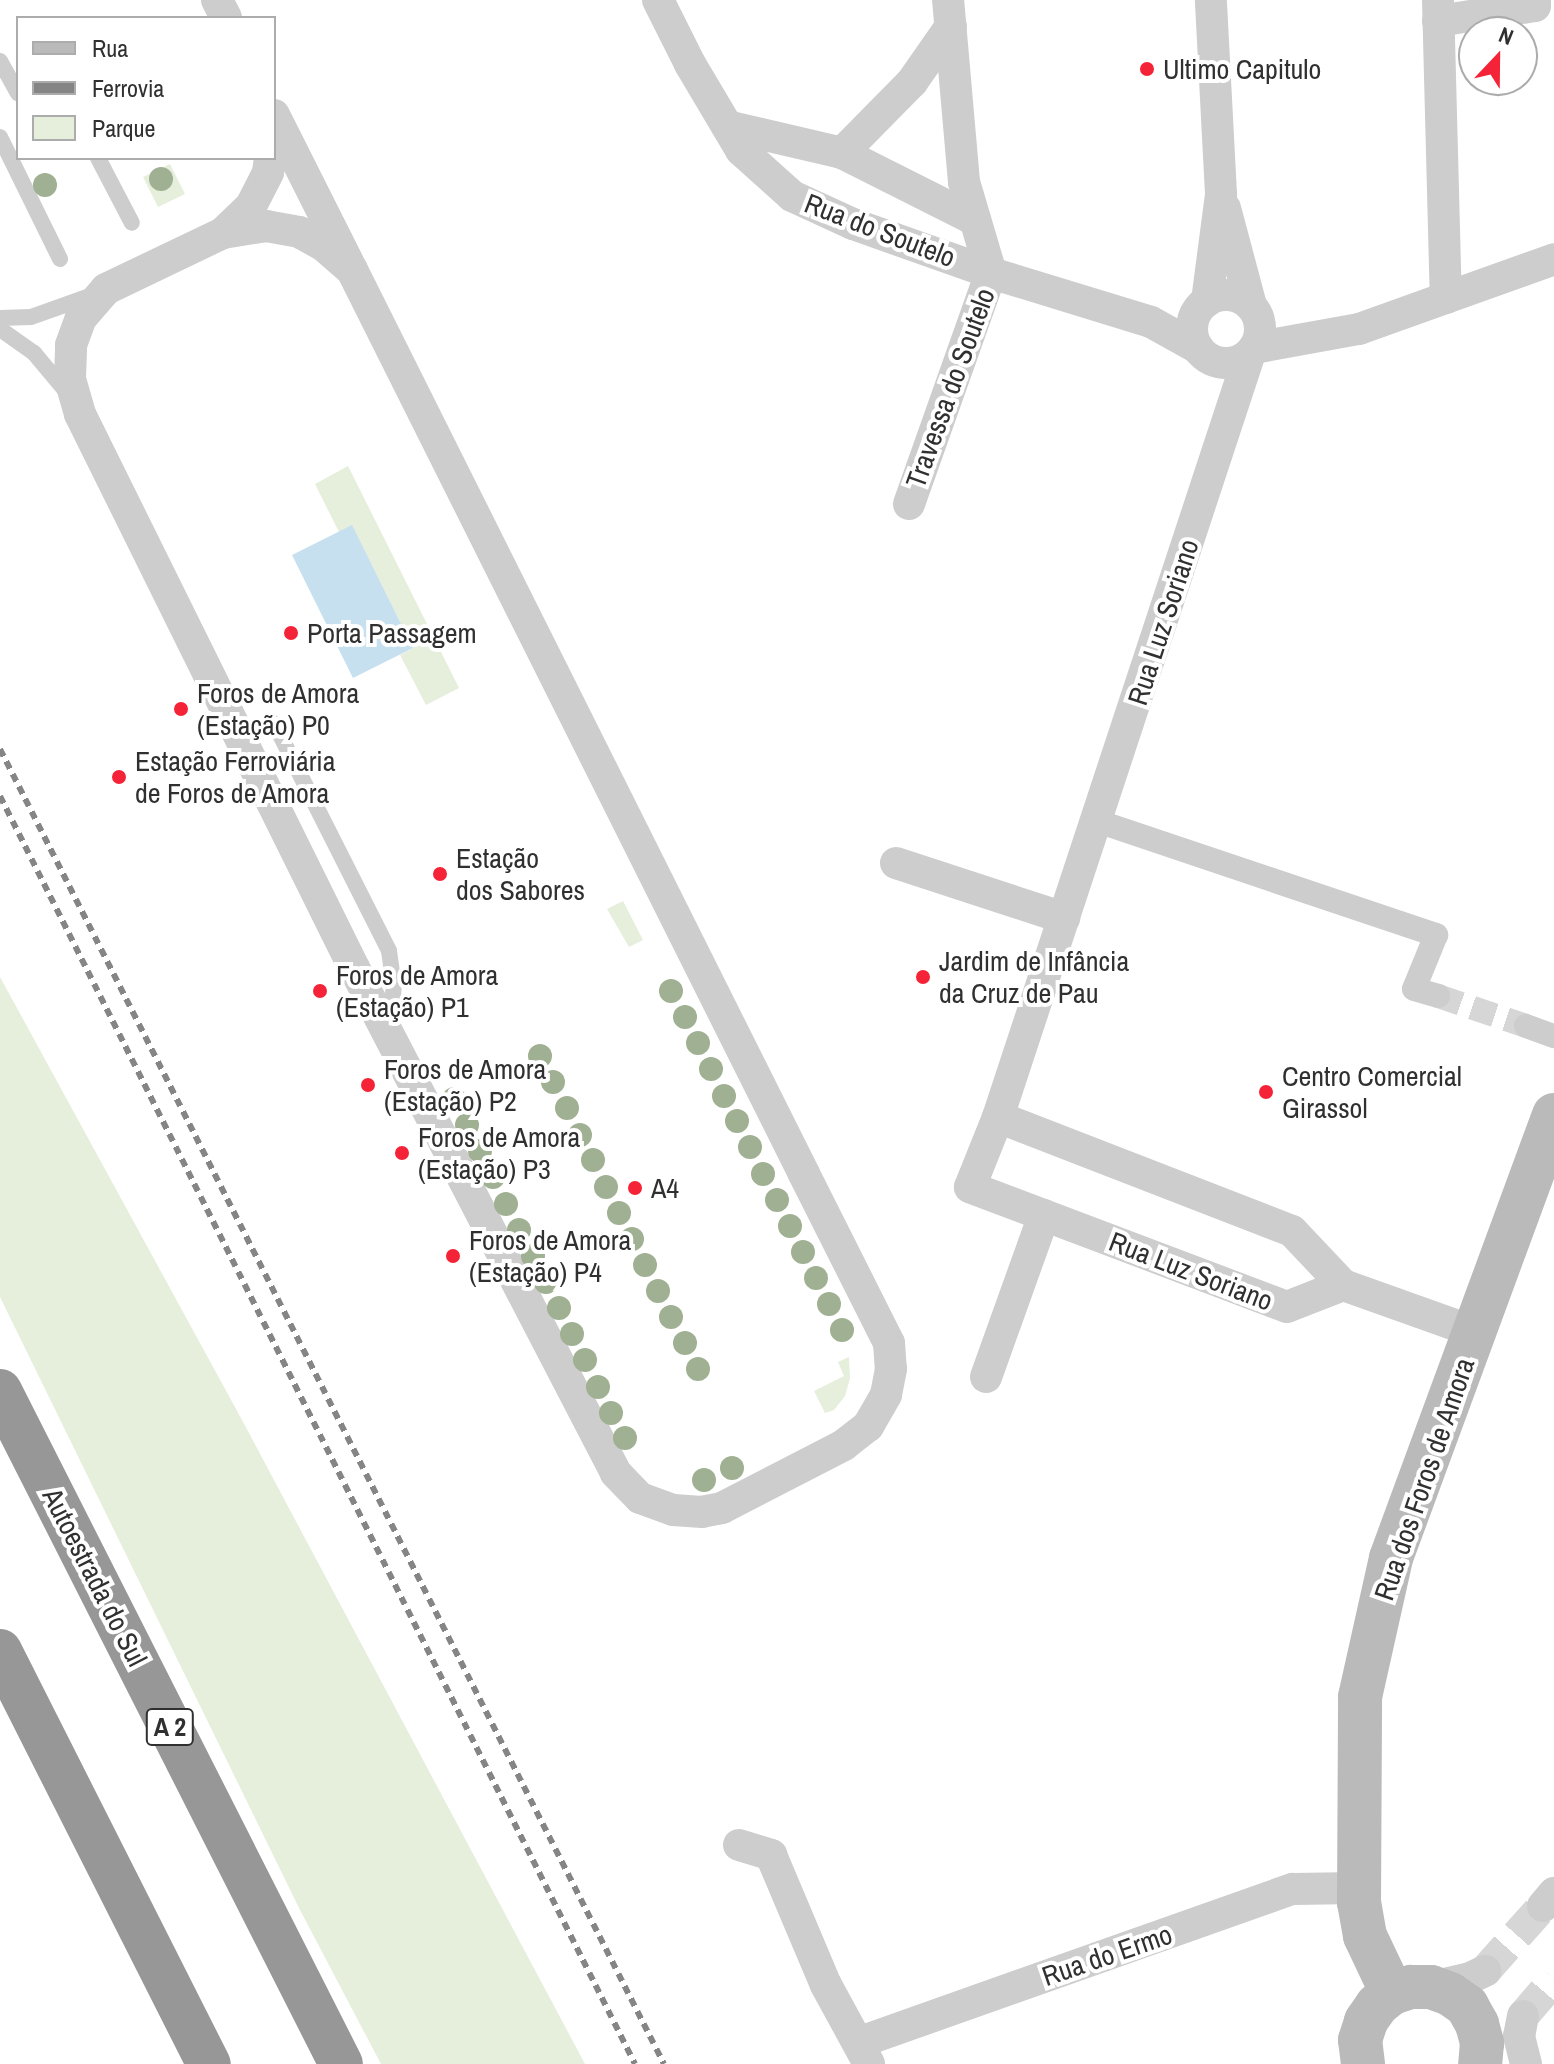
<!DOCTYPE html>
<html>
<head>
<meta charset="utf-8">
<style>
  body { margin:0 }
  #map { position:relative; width:1554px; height:2064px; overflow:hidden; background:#fff; font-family:"Archivo Narrow",sans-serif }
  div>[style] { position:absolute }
  .green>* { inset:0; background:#e6eedc }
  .water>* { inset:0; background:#c7e0ef }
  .pedestrian-tunnel>* { height:24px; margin-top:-12px; transform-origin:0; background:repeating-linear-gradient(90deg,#d6d6d6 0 24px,transparent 0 36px) }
  .minor-tunnel>* { height:32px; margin-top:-16px; transform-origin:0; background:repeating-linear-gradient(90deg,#d6d6d6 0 32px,transparent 0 48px) }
  .service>* { height:16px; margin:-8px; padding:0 8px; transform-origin:8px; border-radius:8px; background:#cdcdcd }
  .pedestrian>* { height:24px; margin:-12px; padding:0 12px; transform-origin:12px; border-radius:12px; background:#cdcdcd }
  .minor>* { height:32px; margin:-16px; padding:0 16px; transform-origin:16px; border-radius:16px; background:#cdcdcd }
  .minor>.ring { margin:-16px; padding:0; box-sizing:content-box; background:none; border:32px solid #cdcdcd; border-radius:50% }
  .secondary>* { height:44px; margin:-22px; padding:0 22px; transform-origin:22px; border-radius:22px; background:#bababa }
  .motorway>* { height:44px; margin:-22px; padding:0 22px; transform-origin:22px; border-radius:22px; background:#979797 }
  .rail>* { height:6px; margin-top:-3px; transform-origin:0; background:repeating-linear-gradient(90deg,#858585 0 8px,transparent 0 14px) }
  .trees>* { width:24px; height:24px; margin:-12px; border-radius:50%; background:#a0b092 }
  .dots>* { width:22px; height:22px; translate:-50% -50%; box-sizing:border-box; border:4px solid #fff; border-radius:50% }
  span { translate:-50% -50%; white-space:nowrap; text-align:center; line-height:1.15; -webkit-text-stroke:8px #fff; paint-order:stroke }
  .shield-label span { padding:2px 6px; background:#fff; border:2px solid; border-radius:6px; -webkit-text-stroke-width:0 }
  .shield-label { font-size:26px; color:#303030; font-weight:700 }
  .poi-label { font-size:28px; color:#303030 }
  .left { translate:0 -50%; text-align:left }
  .street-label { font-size:28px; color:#303030 }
  .legend { position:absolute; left:16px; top:16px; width:260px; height:144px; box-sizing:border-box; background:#fff; border:2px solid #acacac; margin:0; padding:10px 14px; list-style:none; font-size:24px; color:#303030 }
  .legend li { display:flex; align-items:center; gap:16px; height:40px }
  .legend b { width:40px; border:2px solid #acacac }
  .north { position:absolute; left:1458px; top:16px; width:80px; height:80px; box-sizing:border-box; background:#fff; border:2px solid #acacac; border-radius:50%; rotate:22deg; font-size:22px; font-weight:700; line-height:32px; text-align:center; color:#303030 }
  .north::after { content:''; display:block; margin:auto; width:28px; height:36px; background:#f52337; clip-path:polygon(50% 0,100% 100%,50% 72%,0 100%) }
</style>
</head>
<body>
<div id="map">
  <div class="green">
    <i style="clip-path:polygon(170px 164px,185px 194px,158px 207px,143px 177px)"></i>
    <i style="clip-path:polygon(348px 466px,459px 688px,426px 705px,400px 655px,413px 648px,352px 526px,339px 532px,315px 484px)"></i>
    <i style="clip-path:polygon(623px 901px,643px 940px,629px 947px,607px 909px)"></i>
    <i style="clip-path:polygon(0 977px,242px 1420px,585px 2064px,381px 2064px,300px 1910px,0 1297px)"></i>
    <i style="clip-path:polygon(849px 1357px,850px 1378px,845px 1396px,834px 1410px,825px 1413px,814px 1391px,844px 1376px,838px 1362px)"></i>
  </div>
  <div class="water">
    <i style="clip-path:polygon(352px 525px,413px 648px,353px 678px,292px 555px)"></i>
  </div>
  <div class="pedestrian-tunnel">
    <i style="left:1438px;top:996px;width:93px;rotate:18.8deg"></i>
  </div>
  <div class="minor-tunnel">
    <i style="left:1485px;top:1971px;width:87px;rotate:-48.3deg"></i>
    <i style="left:1523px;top:2016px;width:48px;rotate:-49.3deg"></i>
  </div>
  <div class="service">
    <i style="left:0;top:61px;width:37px;rotate:61deg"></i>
    <i style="left:0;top:137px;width:136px;rotate:63.8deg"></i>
    <i style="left:98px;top:158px;width:73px;rotate:62.4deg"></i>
    <i style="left:0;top:318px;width:31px;rotate:-2deg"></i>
    <i style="left:31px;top:317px;width:63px;rotate:-19.6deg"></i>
    <i style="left:0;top:329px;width:42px;rotate:35.2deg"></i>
    <i style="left:34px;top:353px;width:48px;rotate:50deg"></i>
    <i style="left:274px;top:723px;width:255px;rotate:63.2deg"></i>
    <i style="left:389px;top:951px;width:34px;rotate:82deg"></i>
    <i style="left:394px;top:985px;width:40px;rotate:95.7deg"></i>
  </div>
  <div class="pedestrian">
    <i style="left:1097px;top:821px;width:358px;rotate:18.6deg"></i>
    <i style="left:1436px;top:935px;width:58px;rotate:112.2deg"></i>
    <i style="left:1414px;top:989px;width:25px;rotate:16deg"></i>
    <i style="left:1526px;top:1026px;width:30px;rotate:20deg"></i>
  </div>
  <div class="minor">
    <i style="left:217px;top:0;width:20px;rotate:63deg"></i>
    <i style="left:658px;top:0;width:72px;rotate:63.4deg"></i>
    <i style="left:690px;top:64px;width:100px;rotate:59.3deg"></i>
    <i style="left:741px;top:150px;width:69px;rotate:42deg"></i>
    <i style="left:792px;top:196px;width:67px;rotate:24.7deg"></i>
    <i style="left:853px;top:224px;width:146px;rotate:19.5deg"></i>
    <i style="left:991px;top:273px;width:167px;rotate:17deg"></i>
    <i style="left:1151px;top:322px;width:54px;rotate:29deg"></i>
    <i style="left:1438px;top:0;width:298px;rotate:88.5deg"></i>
    <i style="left:1438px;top:21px;width:98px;rotate:-8.8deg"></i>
    <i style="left:1535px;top:6px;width:6px;rotate:-90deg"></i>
    <i style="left:274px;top:115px;width:174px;rotate:63.3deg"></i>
    <i style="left:352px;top:270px;width:1011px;rotate:63.43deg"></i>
    <i style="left:804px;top:1174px;width:189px;rotate:63.3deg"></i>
    <i style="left:889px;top:1343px;width:26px;rotate:86deg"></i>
    <i style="left:891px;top:1369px;width:26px;rotate:101deg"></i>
    <i style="left:886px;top:1395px;width:36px;rotate:120deg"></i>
    <i style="left:868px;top:1426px;width:31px;rotate:142deg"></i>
    <i style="left:844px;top:1445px;width:137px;rotate:152.7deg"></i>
    <i style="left:722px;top:1508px;width:20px;rotate:169deg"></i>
    <i style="left:702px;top:1512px;width:29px;rotate:-176deg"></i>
    <i style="left:673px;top:1510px;width:35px;rotate:-160deg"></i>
    <i style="left:640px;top:1498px;width:35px;rotate:-134deg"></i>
    <i style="left:616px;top:1473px;width:569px;rotate:-117.42deg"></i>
    <i style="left:354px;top:968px;width:618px;rotate:-116.32deg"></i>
    <i style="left:80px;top:414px;width:37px;rotate:-106deg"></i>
    <i style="left:70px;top:378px;width:33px;rotate:-88deg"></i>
    <i style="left:71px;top:345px;width:29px;rotate:-70deg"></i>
    <i style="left:81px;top:318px;width:38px;rotate:-49deg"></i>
    <i style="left:106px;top:289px;width:130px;rotate:-25.6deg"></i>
    <i style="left:223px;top:233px;width:44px;rotate:-9.2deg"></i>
    <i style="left:266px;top:226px;width:34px;rotate:10deg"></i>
    <i style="left:299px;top:232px;width:29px;rotate:29deg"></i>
    <i style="left:324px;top:246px;width:37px;rotate:41deg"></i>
    <i style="left:727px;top:126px;width:118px;rotate:13.2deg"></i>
    <i style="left:842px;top:153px;width:149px;rotate:26.7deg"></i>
    <i style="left:842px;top:153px;width:100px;rotate:-45.4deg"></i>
    <i style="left:912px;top:82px;width:68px;rotate:-55.1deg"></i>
    <i style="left:1225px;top:208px;width:101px;rotate:75.1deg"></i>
    <i style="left:223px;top:233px;width:39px;rotate:-44deg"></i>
    <i style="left:251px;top:206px;width:38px;rotate:-63deg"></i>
    <i style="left:268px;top:172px;width:14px;rotate:-82deg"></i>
    <i class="ring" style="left:1192px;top:295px;width:36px;height:36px"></i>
    <i style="left:1207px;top:301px;width:108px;rotate:-82.5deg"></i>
    <i style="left:1221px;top:194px;width:194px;rotate:-93deg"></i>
    <i style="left:1254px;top:348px;width:107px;rotate:-10.3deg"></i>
    <i style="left:1359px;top:329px;width:207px;rotate:-19.7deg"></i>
    <i style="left:909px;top:504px;width:245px;rotate:-70.5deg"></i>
    <i style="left:991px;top:273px;width:95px;rotate:-106.5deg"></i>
    <i style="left:964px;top:182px;width:183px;rotate:-95deg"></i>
    <i style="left:896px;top:863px;width:177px;rotate:18.1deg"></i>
    <i style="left:998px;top:1117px;width:804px;rotate:-71.75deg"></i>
    <i style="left:1343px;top:1285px;width:60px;rotate:158.6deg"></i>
    <i style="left:1287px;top:1307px;width:339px;rotate:-159.3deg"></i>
    <i style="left:970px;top:1187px;width:75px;rotate:-68.2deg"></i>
    <i style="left:998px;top:1117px;width:315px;rotate:21.2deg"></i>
    <i style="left:1292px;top:1231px;width:74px;rotate:46.6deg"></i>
    <i style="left:1343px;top:1285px;width:140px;rotate:19.6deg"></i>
    <i style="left:986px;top:1377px;width:172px;rotate:-70.3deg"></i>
    <i style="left:739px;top:1845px;width:34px;rotate:17deg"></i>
    <i style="left:771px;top:1855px;width:141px;rotate:67.1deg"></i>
    <i style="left:826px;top:1985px;width:90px;rotate:61.4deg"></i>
    <i style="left:1543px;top:1906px;width:17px;rotate:-50deg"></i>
    <i style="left:1431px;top:1987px;width:40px;rotate:-13deg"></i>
    <i style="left:1470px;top:1978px;width:17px;rotate:-25deg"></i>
    <i style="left:1523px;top:2016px;width:20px;rotate:101deg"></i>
    <i style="left:1519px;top:2036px;width:29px;rotate:76deg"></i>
    <i style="left:860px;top:2042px;width:459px;rotate:-19.5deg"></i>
    <i style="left:1293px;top:1889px;width:65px;rotate:-0.9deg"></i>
  </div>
  <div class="secondary">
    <i style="left:1392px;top:1993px;width:63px;rotate:-115.3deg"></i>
    <i style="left:1365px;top:1936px;width:34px;rotate:-100deg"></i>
    <i style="left:1359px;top:1903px;width:206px;rotate:-89.7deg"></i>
    <i style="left:1360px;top:1697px;width:142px;rotate:-77.4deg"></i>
    <i style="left:1391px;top:1558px;width:472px;rotate:-69.8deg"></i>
    <i style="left:1363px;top:2064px;width:24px;rotate:-97deg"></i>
    <i style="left:1360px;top:2040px;width:20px;rotate:-72deg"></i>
    <i style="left:1366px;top:2021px;width:19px;rotate:-55deg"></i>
    <i style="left:1377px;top:2005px;width:19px;rotate:-39deg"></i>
    <i style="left:1392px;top:1993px;width:20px;rotate:-18deg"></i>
    <i style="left:1411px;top:1987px;width:20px"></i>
    <i style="left:1431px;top:1987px;width:20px;rotate:20deg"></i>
    <i style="left:1450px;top:1994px;width:21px;rotate:35deg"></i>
    <i style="left:1467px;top:2006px;width:21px;rotate:61deg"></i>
    <i style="left:1477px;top:2024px;width:20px;rotate:75deg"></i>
    <i style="left:1482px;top:2043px;width:21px;rotate:95deg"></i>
  </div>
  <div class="motorway">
    <i style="left:0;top:1391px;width:754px;rotate:63.13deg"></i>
    <i style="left:0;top:1651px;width:463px;rotate:63.2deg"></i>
  </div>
  <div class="rail">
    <i style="left:0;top:749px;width:1473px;rotate:63.21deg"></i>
    <i style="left:0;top:796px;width:1418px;rotate:63.4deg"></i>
  </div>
  <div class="trees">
    <i style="left:161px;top:179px"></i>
    <i style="left:45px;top:185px"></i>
    <i style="left:671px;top:991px"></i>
    <i style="left:685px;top:1017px"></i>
    <i style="left:698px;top:1043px"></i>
    <i style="left:540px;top:1056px"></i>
    <i style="left:711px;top:1069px"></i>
    <i style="left:553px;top:1082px"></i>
    <i style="left:724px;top:1096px"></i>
    <i style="left:454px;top:1099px"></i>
    <i style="left:567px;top:1108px"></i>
    <i style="left:737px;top:1121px"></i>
    <i style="left:467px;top:1125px"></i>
    <i style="left:580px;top:1135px"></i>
    <i style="left:750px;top:1147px"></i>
    <i style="left:480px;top:1151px"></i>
    <i style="left:593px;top:1160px"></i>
    <i style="left:763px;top:1174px"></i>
    <i style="left:493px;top:1177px"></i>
    <i style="left:606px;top:1187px"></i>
    <i style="left:777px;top:1200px"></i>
    <i style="left:506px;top:1204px"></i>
    <i style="left:619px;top:1213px"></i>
    <i style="left:790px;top:1226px"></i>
    <i style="left:519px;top:1230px"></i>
    <i style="left:632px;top:1239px"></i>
    <i style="left:803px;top:1252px"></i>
    <i style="left:533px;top:1256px"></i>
    <i style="left:645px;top:1265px"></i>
    <i style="left:816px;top:1278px"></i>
    <i style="left:546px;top:1282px"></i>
    <i style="left:658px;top:1291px"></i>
    <i style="left:829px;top:1304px"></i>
    <i style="left:559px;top:1308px"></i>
    <i style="left:671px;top:1317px"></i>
    <i style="left:842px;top:1330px"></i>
    <i style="left:572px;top:1334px"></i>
    <i style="left:685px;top:1343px"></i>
    <i style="left:585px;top:1360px"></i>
    <i style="left:698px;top:1369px"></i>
    <i style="left:598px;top:1387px"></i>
    <i style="left:611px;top:1413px"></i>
    <i style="left:625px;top:1438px"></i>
    <i style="left:732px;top:1468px"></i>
    <i style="left:704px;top:1480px"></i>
  </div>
  <div class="dots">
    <i style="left:1147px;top:69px;background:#f52337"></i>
    <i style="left:291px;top:633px;background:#f52337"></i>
    <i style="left:181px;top:709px;background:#f52337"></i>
    <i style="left:119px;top:777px;background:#f52337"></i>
    <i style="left:440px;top:874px;background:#f52337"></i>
    <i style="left:923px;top:977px;background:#f52337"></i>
    <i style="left:320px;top:991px;background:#f52337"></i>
    <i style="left:368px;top:1085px;background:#f52337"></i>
    <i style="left:1266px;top:1092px;background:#f52337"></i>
    <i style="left:402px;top:1153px;background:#f52337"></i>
    <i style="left:635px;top:1188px;background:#f52337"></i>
    <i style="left:453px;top:1256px;background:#f52337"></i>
  </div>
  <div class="shield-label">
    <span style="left:170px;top:1727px">A 2</span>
  </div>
  <div class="poi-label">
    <span class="left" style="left:1163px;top:69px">Ultimo Capitulo</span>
    <span class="left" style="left:307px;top:633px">Porta Passagem</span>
    <span class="left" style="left:197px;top:709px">Foros de Amora<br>(Estação) P0</span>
    <span class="left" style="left:135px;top:777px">Estação Ferroviária<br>de Foros de Amora</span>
    <span class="left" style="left:456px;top:874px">Estação<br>dos Sabores</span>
    <span class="left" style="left:939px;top:977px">Jardim de Infância<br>da Cruz de Pau</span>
    <span class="left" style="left:336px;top:991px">Foros de Amora<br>(Estação) P1</span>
    <span class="left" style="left:384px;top:1085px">Foros de Amora<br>(Estação) P2</span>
    <span class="left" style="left:1282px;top:1092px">Centro Comercial<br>Girassol</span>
    <span class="left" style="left:418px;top:1153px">Foros de Amora<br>(Estação) P3</span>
    <span class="left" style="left:651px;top:1188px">A4</span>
    <span class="left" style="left:469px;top:1256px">Foros de Amora<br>(Estação) P4</span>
  </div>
  <div class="street-label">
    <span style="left:880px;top:230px;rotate:21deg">Rua do Soutelo</span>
    <span style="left:950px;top:388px;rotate:-70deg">Travessa do Soutelo</span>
    <span style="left:1163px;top:622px;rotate:-72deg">Rua Luz Soriano</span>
    <span style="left:1191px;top:1271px;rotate:21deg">Rua Luz Soriano</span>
    <span style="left:1424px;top:1479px;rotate:-71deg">Rua dos Foros de Amora</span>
    <span style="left:95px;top:1577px;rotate:63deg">Autoestrada do Sul</span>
    <span style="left:1107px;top:1955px;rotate:-19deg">Rua do Ermo</span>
  </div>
  <ul class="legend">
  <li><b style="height:10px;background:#bababa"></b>Rua</li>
  <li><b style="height:10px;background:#858585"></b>Ferrovia</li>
  <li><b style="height:22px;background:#e6eedc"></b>Parque</li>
  </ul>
  <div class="north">N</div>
</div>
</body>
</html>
